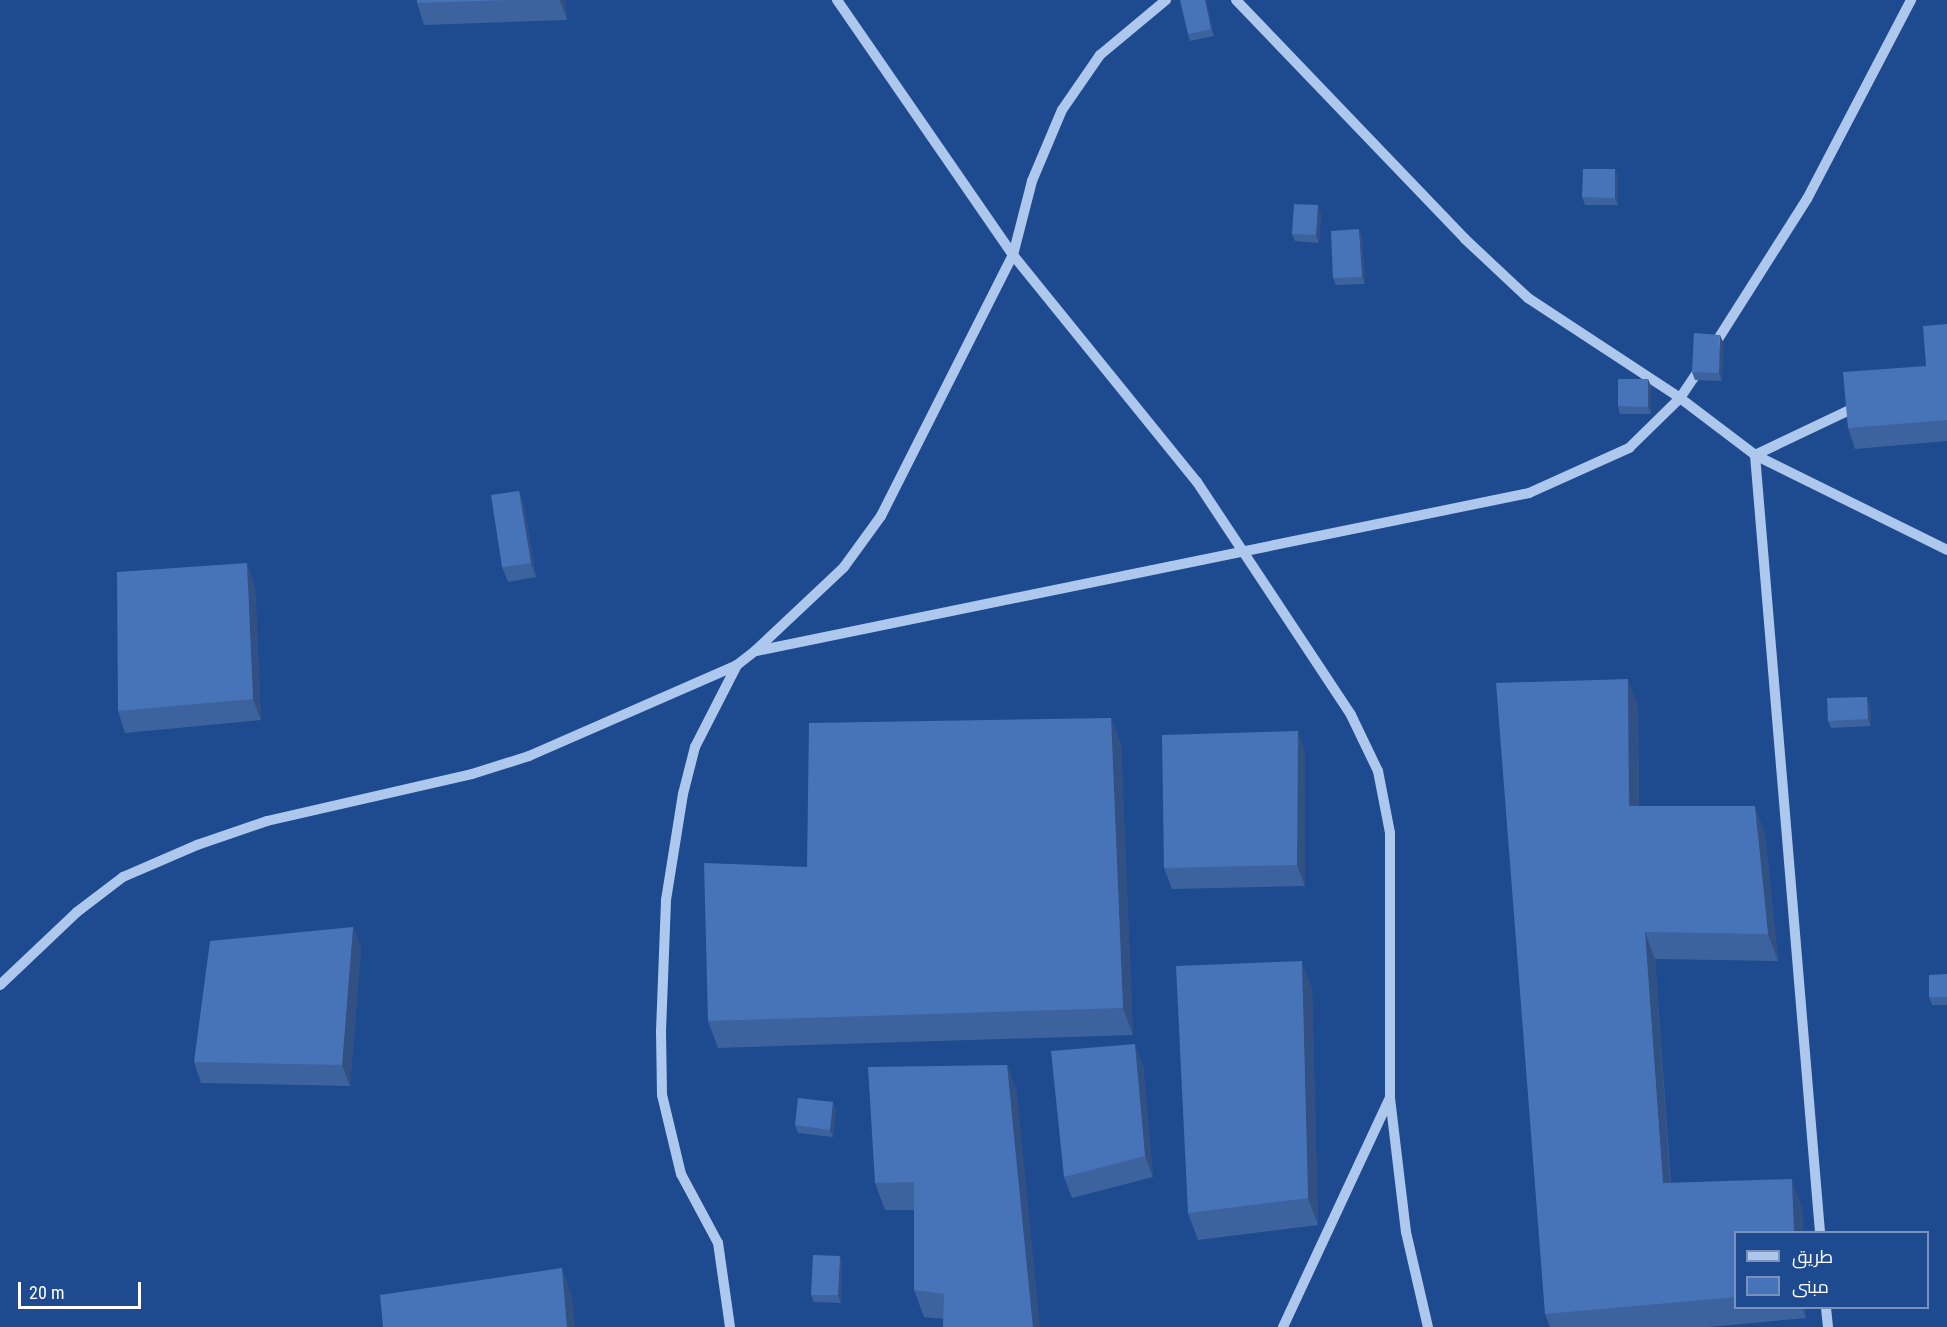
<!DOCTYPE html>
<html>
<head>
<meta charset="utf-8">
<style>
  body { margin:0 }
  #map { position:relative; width:1947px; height:1327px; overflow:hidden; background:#1e4a90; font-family:"Roboto Condensed",Cairo,sans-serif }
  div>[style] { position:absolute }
  .minor>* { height:10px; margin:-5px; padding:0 5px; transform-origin:5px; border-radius:5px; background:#aec8ed }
  .wall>* { inset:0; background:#3d639e }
  .shaded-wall>* { inset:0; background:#325081 }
  .building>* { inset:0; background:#4773b8 }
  span { translate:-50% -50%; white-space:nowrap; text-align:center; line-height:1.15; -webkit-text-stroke:6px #1e4a90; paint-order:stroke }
  .legend { position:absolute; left:1734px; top:1231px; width:195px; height:78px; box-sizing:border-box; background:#1e4a90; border:2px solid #7892bc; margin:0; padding:8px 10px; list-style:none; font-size:18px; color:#fff }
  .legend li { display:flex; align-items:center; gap:12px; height:30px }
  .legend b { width:30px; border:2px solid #7892bc }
  .scale { position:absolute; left:18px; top:1282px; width:123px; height:27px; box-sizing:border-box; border:3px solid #fff; border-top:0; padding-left:8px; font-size:18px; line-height:21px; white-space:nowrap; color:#fff; -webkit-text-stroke:4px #1e4a90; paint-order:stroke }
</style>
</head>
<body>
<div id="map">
  <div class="minor">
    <i style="left:837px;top:0;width:310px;rotate:55.4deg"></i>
    <i style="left:1013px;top:255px;width:292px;rotate:51deg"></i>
    <i style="left:1197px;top:482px;width:279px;rotate:56.5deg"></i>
    <i style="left:1351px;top:715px;width:62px;rotate:64.3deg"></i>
    <i style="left:1378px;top:771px;width:63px;rotate:79deg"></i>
    <i style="left:1390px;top:833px;width:265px;rotate:90deg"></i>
    <i style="left:1390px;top:1098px;width:135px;rotate:83.2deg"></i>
    <i style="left:1406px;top:1232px;width:98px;rotate:77deg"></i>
    <i style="left:1236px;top:0;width:331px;rotate:46.2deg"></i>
    <i style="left:1465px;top:239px;width:86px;rotate:43.1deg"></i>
    <i style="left:1528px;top:298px;width:182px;rotate:33.3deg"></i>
    <i style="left:1680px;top:398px;width:94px;rotate:37.2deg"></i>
    <i style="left:1755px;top:455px;width:214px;rotate:26.3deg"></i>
    <i style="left:1713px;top:347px;width:175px;rotate:-57.6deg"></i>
    <i style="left:1807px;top:199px;width:225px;rotate:-62.4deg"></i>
    <i style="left:1755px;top:455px;width:780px;rotate:85.22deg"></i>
    <i style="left:1755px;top:455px;width:114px;rotate:-25.4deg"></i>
    <i style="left:756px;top:651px;width:789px;rotate:-11.55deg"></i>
    <i style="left:1529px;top:493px;width:110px;rotate:-24.2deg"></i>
    <i style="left:1629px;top:448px;width:71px;rotate:-44.4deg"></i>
    <i style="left:1680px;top:398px;width:40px;rotate:-56deg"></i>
    <i style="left:0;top:985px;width:106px;rotate:-43.5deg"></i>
    <i style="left:77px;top:912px;width:58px;rotate:-37.3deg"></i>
    <i style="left:123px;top:877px;width:81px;rotate:-23.4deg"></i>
    <i style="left:197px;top:845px;width:74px;rotate:-18.9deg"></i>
    <i style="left:267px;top:821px;width:210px;rotate:-12.9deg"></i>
    <i style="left:472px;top:774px;width:60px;rotate:-17.5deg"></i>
    <i style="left:529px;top:756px;width:227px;rotate:-23.6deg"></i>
    <i style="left:737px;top:665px;width:23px;rotate:-38deg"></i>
    <i style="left:755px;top:651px;width:122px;rotate:-43.3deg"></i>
    <i style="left:844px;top:567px;width:63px;rotate:-54deg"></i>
    <i style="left:881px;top:516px;width:292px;rotate:-63.2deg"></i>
    <i style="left:1013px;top:255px;width:76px;rotate:-75.6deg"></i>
    <i style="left:1032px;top:181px;width:77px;rotate:-67.1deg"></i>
    <i style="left:1062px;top:110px;width:67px;rotate:-55.4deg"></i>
    <i style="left:1100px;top:55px;width:86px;rotate:-39.8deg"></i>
    <i style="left:1826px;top:1308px;width:19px;rotate:84deg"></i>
    <i style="left:730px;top:1327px;width:85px;rotate:-98.1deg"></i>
    <i style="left:718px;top:1243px;width:78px;rotate:-118.2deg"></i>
    <i style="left:681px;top:1174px;width:81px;rotate:-103.5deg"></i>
    <i style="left:662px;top:1095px;width:64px;rotate:-90.9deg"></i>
    <i style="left:661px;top:1031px;width:131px;rotate:-87.8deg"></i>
    <i style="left:666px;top:900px;width:107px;rotate:-80.9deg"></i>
    <i style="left:683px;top:794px;width:49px;rotate:-75.7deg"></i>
    <i style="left:695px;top:747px;width:92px;rotate:-62.9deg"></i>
    <i style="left:1283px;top:1327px;width:253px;rotate:-65deg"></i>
  </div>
  <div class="wall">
    <i style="clip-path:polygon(417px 0,565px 0,567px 20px,424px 25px,417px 3px)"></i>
    <i style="clip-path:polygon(1206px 0,1214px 36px,1190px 41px,1188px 34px)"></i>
    <i style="clip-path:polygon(1615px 169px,1618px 177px,1618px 205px,1585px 205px,1582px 197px)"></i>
    <i style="clip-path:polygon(1321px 213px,1319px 243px,1295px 241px,1292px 234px)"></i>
    <i style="clip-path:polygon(1362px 237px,1365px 284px,1336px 285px,1333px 278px)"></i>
    <i style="clip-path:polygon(1947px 324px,1947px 441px,1855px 449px,1848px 428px,1926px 366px)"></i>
    <i style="clip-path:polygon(1723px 342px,1722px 381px,1695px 380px,1692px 372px)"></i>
    <i style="clip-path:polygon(1648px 379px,1651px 387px,1651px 414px,1620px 414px,1618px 406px)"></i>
    <i style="clip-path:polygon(519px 491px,524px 506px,536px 577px,508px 582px,502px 567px)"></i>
    <i style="clip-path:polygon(255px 585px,261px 720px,125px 733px,118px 711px)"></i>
    <i style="clip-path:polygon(1870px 704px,1871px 726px,1831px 728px,1828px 721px)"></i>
    <i style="clip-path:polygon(1638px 706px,1639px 806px,1765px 833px,1778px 961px,1655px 959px,1671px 1183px,1802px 1206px,1803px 1233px,1736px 1233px,1736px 1308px,1806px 1308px,1806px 1318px,1708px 1327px,1550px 1327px,1545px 1314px)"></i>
    <i style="clip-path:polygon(1111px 718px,1121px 745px,1133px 1035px,718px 1048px,708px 1021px,807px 867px)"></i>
    <i style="clip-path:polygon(1305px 752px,1305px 886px,1172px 889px,1164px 868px)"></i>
    <i style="clip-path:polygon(353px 927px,361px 948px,350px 1086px,201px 1083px,194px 1062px)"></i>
    <i style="clip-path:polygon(1947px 974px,1947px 1005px,1932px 1005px,1929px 997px)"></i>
    <i style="clip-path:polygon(1312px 988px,1318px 1225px,1198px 1240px,1188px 1213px)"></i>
    <i style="clip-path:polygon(1007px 1065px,1017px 1092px,944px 1319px,924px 1317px,914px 1290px,914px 1210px,885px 1210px,875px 1183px)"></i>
    <i style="clip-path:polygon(1143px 1065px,1153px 1177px,1072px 1198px,1064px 1177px)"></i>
    <i style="clip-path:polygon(836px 1109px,833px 1137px,798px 1133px,795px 1125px)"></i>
    <i style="clip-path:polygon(840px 1256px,842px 1264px,841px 1303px,814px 1302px,811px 1295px)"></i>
  </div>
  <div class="shaded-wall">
    <i style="clip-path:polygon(560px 0,565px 0,567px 20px)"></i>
    <i style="clip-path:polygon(1205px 0,1206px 0,1214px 36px,1211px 29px)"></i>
    <i style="clip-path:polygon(1615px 169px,1618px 177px,1618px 205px,1615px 198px)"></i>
    <i style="clip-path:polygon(1318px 205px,1321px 213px,1319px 243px,1316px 235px)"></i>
    <i style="clip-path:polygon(1359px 229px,1362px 237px,1365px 284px,1362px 277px)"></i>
    <i style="clip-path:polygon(1720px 335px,1723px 342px,1722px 381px,1719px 373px)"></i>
    <i style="clip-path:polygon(1648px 379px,1651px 387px,1651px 414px,1648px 407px)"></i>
    <i style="clip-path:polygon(519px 491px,524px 506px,536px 577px,531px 563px)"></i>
    <i style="clip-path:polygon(247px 563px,255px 585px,261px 720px,253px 699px)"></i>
    <i style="clip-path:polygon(1628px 679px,1638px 706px,1639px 833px,1629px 806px)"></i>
    <i style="clip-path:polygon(1867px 697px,1870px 704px,1871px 726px,1868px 719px)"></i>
    <i style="clip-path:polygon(1111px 718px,1121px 745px,1133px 1035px,1123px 1008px)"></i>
    <i style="clip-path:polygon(1298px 731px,1305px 752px,1305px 886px,1297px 865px)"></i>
    <i style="clip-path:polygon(1755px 806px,1765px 833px,1778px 961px,1768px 934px)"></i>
    <i style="clip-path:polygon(353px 927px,361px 948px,350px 1086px,342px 1065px)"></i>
    <i style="clip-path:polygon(1645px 932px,1655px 959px,1672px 1210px,1663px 1183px)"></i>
    <i style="clip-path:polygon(1302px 961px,1312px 988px,1318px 1225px,1308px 1198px)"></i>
    <i style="clip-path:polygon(1135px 1044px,1143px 1065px,1153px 1177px,1145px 1156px)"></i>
    <i style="clip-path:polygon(1007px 1065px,1017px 1092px,1040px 1327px,1033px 1327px)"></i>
    <i style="clip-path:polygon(833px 1102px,836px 1109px,833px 1137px,830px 1130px)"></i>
    <i style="clip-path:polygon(1792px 1179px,1802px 1206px,1803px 1233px,1794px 1233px)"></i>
    <i style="clip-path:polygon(840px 1256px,842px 1264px,841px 1303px,838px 1295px)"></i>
    <i style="clip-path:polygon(562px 1268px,572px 1295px,575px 1327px,567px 1327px)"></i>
    <i style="clip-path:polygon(1802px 1308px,1806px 1308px,1806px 1318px)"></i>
  </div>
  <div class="building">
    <i style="clip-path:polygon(417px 0,512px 0,417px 3px)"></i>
    <i style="clip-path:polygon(1180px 0,1205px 0,1211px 29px,1188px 34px)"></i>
    <i style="clip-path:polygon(1583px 169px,1615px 169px,1615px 198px,1582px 197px)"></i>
    <i style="clip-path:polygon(1294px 204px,1318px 205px,1316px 235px,1292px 234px)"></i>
    <i style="clip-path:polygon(1359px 229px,1362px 277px,1333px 278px,1331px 231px)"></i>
    <i style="clip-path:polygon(1947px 324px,1947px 420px,1848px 428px,1843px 372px,1926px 366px,1923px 326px)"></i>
    <i style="clip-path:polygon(1694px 333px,1720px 335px,1719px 373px,1692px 372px)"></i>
    <i style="clip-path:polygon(1618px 379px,1648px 379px,1648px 407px,1618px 406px)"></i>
    <i style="clip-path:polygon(519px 491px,531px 563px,502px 567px,491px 495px)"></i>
    <i style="clip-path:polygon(247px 563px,253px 699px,118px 711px,117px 572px)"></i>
    <i style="clip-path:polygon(1628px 679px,1629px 806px,1755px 806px,1768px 934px,1645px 932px,1663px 1183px,1792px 1179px,1794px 1233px,1736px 1233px,1736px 1297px,1545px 1314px,1496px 683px)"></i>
    <i style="clip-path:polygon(1867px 697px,1868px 719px,1828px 721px,1827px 698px)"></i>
    <i style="clip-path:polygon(1111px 718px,1123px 1008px,708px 1021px,704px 863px,807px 867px,809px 723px)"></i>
    <i style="clip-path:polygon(1298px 731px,1297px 865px,1164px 868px,1162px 735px)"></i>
    <i style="clip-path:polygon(353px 927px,342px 1065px,194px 1062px,210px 941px)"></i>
    <i style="clip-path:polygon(1302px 961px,1308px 1198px,1188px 1213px,1176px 966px)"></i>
    <i style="clip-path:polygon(1947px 974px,1947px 997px,1929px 997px,1929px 975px)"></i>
    <i style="clip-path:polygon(1135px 1044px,1145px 1156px,1064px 1177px,1051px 1051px)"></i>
    <i style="clip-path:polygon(1007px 1065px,1033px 1327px,943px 1327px,944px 1294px,914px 1290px,914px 1182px,875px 1183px,868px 1067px)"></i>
    <i style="clip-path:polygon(798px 1098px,833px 1102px,830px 1130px,795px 1125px)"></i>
    <i style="clip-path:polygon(813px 1255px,840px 1256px,838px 1295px,811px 1295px)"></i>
    <i style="clip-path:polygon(562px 1268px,567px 1327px,383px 1327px,380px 1295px)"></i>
  </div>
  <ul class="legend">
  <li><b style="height:8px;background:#aec8ed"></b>طريق</li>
  <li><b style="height:16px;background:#4773b8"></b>مبنى</li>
  </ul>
  <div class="scale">20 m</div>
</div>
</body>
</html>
